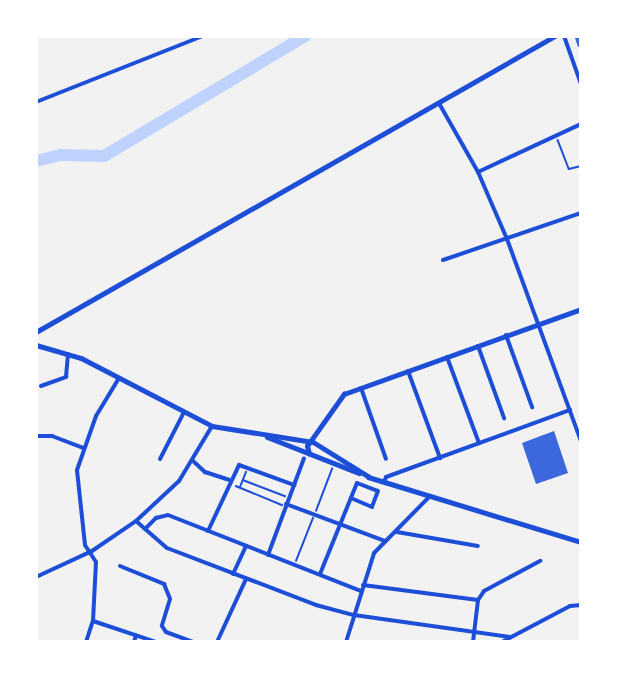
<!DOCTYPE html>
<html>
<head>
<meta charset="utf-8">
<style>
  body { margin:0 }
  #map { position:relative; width:617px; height:678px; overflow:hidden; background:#f2f2f2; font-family:"Public Sans",sans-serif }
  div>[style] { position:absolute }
  .river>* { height:12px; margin:-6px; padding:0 6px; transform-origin:6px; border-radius:6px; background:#bfd3fe }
  .building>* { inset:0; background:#3d67dc }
  .path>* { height:1.5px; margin:-0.75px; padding:0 0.75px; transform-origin:0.75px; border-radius:0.75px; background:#1d4ed8 }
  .minor>* { height:4px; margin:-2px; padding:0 2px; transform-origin:2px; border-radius:2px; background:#1d4ed8 }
  .tertiary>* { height:4.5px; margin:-2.25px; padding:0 2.25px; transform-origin:2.25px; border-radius:2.25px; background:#1d4ed8 }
  .secondary>* { height:5px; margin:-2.5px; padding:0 2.5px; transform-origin:2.5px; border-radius:2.5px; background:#1d4ed8 }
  span { translate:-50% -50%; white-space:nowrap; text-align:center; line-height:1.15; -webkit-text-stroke:6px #fff; paint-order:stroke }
  .frame { position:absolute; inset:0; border:38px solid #fff; pointer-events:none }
</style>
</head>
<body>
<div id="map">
  <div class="river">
    <i style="left:36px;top:161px;width:25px;rotate:-14deg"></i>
    <i style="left:60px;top:155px;width:44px;rotate:1.3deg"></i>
    <i style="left:104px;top:156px;width:234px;rotate:-30.8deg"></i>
  </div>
  <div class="building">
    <i style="clip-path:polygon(581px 36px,581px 46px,578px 47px,575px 38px)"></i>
    <i style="clip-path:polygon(554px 431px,568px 473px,536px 484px,522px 443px)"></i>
  </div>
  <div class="path">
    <i style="left:558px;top:140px;width:31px;rotate:69deg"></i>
    <i style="left:569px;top:169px;width:12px;rotate:-14deg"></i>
    <i style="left:243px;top:480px;width:45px;rotate:20.9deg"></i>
    <i style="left:236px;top:486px;width:50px;rotate:22.4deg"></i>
    <i style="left:240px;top:487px;width:16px;rotate:-68deg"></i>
    <i style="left:316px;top:511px;width:45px;rotate:-69.1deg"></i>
    <i style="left:296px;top:561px;width:46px;rotate:-68.4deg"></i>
  </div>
  <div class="minor">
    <i style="left:564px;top:36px;width:51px;rotate:70.5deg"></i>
    <i style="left:36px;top:102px;width:180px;rotate:-21.6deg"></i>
    <i style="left:440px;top:105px;width:77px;rotate:60.4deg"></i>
    <i style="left:478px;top:172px;width:73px;rotate:66.6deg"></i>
    <i style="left:507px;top:239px;width:215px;rotate:69.9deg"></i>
    <i style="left:478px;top:172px;width:114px;rotate:-25deg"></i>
    <i style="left:443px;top:260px;width:146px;rotate:-18.8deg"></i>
    <i style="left:506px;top:335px;width:77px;rotate:70.1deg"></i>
    <i style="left:478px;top:346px;width:77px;rotate:70.1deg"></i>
    <i style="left:447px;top:357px;width:92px;rotate:69.6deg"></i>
    <i style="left:408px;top:371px;width:93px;rotate:69.8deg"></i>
    <i style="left:41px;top:386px;width:27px;rotate:-20deg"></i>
    <i style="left:66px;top:377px;width:23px;rotate:-85deg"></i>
    <i style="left:361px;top:388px;width:75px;rotate:70.6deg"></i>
    <i style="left:36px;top:436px;width:16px"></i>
    <i style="left:52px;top:436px;width:34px;rotate:21deg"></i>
    <i style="left:160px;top:459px;width:51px;rotate:-62.9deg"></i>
    <i style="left:192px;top:460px;width:18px;rotate:43deg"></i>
    <i style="left:205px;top:472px;width:25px;rotate:18deg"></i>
    <i style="left:384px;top:482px;width:5px;rotate:-68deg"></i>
    <i style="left:386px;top:477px;width:196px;rotate:-20deg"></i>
    <i style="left:286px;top:504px;width:106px;rotate:20.5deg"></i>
    <i style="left:136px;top:521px;width:41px;rotate:41.1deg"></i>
    <i style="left:167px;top:548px;width:160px;rotate:20.9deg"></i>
    <i style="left:316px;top:605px;width:39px;rotate:15deg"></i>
    <i style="left:354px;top:615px;width:158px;rotate:8deg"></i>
    <i style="left:145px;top:529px;width:16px;rotate:-45deg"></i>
    <i style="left:156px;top:518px;width:12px;rotate:-14deg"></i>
    <i style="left:168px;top:515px;width:207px;rotate:21.5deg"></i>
    <i style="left:208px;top:531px;width:73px;rotate:-64.8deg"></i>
    <i style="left:239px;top:465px;width:59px;rotate:20deg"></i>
    <i style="left:397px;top:532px;width:82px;rotate:9.8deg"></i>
    <i style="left:268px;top:555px;width:103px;rotate:-69.6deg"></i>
    <i style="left:120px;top:566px;width:48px;rotate:22.2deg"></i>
    <i style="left:164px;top:584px;width:16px;rotate:68deg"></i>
    <i style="left:170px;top:599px;width:28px;rotate:107deg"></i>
    <i style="left:162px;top:626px;width:7px;rotate:56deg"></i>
    <i style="left:166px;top:632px;width:30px;rotate:20deg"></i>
    <i style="left:233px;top:574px;width:31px;rotate:-65deg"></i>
    <i style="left:320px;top:574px;width:98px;rotate:-67.9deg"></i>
    <i style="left:357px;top:483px;width:22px;rotate:21deg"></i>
    <i style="left:378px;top:491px;width:17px;rotate:111deg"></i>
    <i style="left:372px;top:507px;width:23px;rotate:-157deg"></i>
    <i style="left:36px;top:577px;width:62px;rotate:-24.9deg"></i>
    <i style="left:92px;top:551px;width:53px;rotate:-34.3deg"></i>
    <i style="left:136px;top:521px;width:59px;rotate:-42.9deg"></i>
    <i style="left:179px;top:481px;width:64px;rotate:-59deg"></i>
    <i style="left:363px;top:585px;width:116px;rotate:7.4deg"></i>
    <i style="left:93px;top:621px;width:66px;rotate:18.4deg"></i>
    <i style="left:86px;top:642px;width:22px;rotate:-72deg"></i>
    <i style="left:93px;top:621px;width:59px;rotate:-87.1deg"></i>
    <i style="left:96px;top:562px;width:20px;rotate:-123deg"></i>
    <i style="left:85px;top:545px;width:75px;rotate:-96.1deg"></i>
    <i style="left:77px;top:470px;width:57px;rotate:-70.6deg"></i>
    <i style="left:96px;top:416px;width:44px;rotate:-58.8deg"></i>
    <i style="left:134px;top:642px;width:7px;rotate:-74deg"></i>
    <i style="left:217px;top:642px;width:69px;rotate:-65.3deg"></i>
    <i style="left:297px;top:642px;width:5px"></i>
    <i style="left:346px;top:642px;width:93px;rotate:-72.5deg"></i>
    <i style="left:374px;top:553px;width:77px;rotate:-45.5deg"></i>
    <i style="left:473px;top:642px;width:42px;rotate:-83.2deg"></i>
    <i style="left:478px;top:600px;width:11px;rotate:-56deg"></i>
    <i style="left:484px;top:591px;width:64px;rotate:-28.2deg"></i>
    <i style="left:502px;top:642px;width:77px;rotate:-27.9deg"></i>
    <i style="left:570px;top:606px;width:11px;rotate:-5deg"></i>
  </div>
  <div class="tertiary">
    <i style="left:36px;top:332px;width:597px;rotate:-29.7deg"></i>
    <i style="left:309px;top:454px;width:8px;rotate:-104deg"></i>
    <i style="left:307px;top:446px;width:64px;rotate:-54.6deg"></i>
    <i style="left:344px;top:394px;width:252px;rotate:-19.7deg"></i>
  </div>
  <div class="secondary">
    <i style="left:36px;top:345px;width:47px;rotate:16.1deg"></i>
    <i style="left:81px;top:358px;width:148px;rotate:27.4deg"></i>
    <i style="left:212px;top:426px;width:102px;rotate:9deg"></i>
    <i style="left:313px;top:442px;width:66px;rotate:32deg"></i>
    <i style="left:267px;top:437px;width:99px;rotate:21.4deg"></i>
    <i style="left:368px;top:477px;width:223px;rotate:17deg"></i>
  </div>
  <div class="frame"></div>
</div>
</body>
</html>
